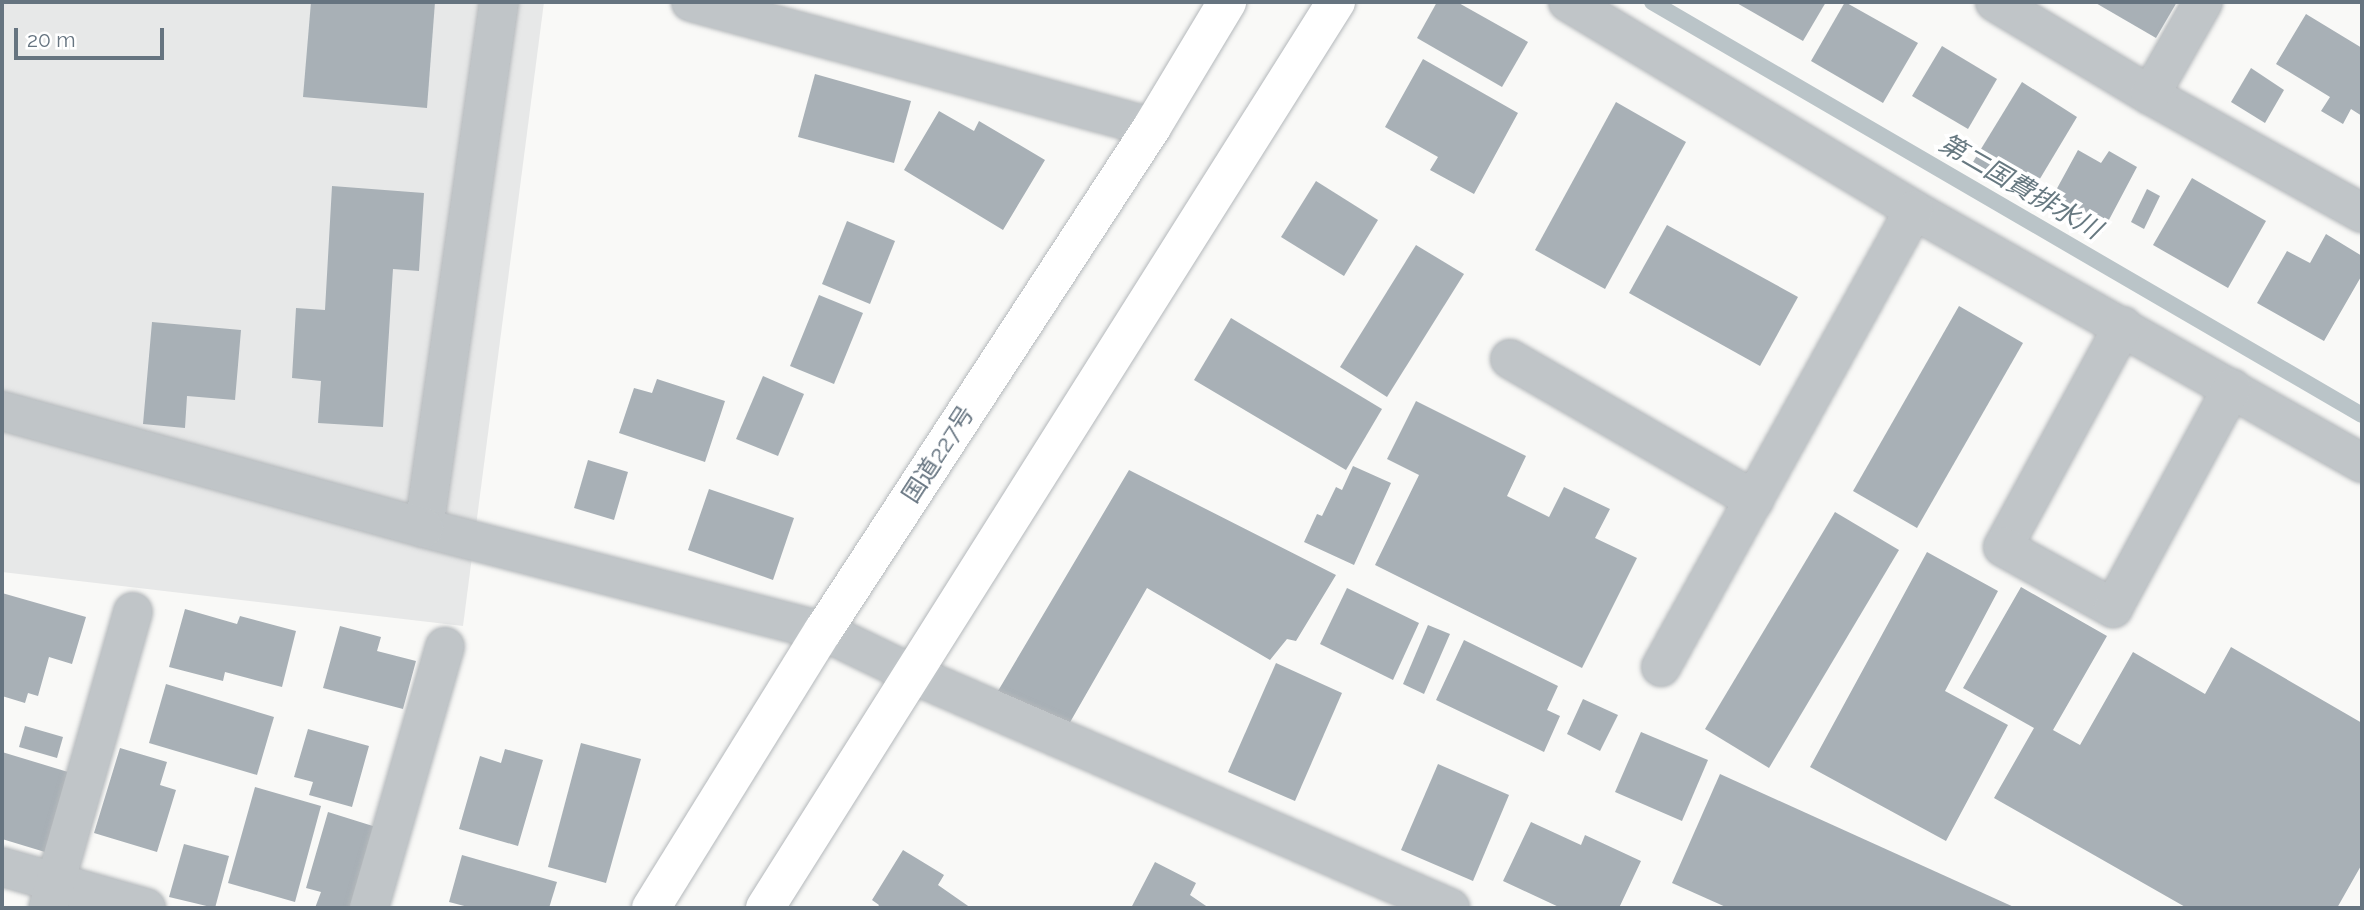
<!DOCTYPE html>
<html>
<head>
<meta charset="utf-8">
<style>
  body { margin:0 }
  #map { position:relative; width:2364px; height:910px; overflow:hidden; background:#f9f9f7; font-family:Raleway,"Noto Sans JP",sans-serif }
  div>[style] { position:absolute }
  .built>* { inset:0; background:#e7e8e8 }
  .stream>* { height:16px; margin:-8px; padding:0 8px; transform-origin:8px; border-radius:8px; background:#bac4c8 }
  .building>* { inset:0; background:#a8b0b6 }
  .roads { filter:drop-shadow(0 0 2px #b4b8bb) drop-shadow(0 0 2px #b4b8bb) }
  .minor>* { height:38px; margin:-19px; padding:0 19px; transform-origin:19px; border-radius:19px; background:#c0c5c8 }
  .highway>* { height:38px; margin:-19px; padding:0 19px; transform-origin:19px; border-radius:19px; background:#fff }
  span { translate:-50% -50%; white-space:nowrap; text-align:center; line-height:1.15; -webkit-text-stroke:7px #fff; paint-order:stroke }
  .street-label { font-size:24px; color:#667480 }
  .water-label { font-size:26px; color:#677981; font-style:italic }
  .frame { position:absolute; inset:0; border:4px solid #667480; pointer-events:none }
  .scale { position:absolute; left:14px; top:28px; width:150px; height:32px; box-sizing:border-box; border:4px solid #667480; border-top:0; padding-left:9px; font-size:21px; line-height:24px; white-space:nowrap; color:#667480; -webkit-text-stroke:5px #fff; paint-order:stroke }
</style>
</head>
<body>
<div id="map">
  <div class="built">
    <i style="clip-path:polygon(2px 2px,544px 2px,463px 626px,2px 572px)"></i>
  </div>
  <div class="stream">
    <i style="left:1652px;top:2px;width:821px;rotate:30.19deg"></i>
  </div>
  <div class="building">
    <i style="clip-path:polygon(311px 2px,435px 2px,427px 108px,303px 97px)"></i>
    <i style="clip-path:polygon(1437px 2px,1457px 2px,1528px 42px,1502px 87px,1417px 38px)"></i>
    <i style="clip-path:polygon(1735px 2px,1826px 2px,1803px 41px)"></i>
    <i style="clip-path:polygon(1845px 2px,1918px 43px,1883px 103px,1811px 61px)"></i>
    <i style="clip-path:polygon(2094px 2px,2177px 2px,2156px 38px)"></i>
    <i style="clip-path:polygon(2306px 14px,2362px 48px,2362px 116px,2351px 109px,2343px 124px,2321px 111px,2330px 97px,2276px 64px)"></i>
    <i style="clip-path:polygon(1942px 46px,1997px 79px,1968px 129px,1912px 96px)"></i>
    <i style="clip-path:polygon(1423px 59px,1518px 113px,1474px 194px,1430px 170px,1438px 157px,1385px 127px)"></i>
    <i style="clip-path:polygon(2251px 68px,2284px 90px,2265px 123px,2231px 102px)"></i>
    <i style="clip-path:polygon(815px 74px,911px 101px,894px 163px,798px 137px)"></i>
    <i style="clip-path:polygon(2022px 82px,2077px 117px,2029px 197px,1973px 162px)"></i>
    <i style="clip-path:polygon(1616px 102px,1686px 142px,1605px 289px,1535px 250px)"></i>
    <i style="clip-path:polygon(939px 111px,974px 131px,979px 121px,1045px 160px,1003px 230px,904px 170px)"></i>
    <i style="clip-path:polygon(2078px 150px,2101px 163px,2109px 151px,2137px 167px,2102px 233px,2049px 203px)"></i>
    <i style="clip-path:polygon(2192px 178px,2266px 221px,2228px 288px,2153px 245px)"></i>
    <i style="clip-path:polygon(1316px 181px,1378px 220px,1344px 276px,1281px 237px)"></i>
    <i style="clip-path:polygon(332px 186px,424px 193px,419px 271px,393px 269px,383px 427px,318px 423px,321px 381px,292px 378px,296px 308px,325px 310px)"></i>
    <i style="clip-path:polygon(2147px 189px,2160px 196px,2144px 229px,2131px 222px)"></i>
    <i style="clip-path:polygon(847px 221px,895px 241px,870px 304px,822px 284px)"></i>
    <i style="clip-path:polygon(1667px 225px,1798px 297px,1760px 366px,1629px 293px)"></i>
    <i style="clip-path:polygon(2326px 234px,2362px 256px,2362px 275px,2324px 341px,2257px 303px,2287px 251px,2310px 263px)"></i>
    <i style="clip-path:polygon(1416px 245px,1464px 274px,1387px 397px,1340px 367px)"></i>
    <i style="clip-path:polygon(819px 295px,863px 313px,834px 384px,790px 366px)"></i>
    <i style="clip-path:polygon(1959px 306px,2023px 343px,1917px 528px,1853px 491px)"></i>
    <i style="clip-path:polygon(1231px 318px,1382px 409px,1346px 470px,1194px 380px)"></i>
    <i style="clip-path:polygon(152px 322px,241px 330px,235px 400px,187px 396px,185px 428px,143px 424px)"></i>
    <i style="clip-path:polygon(763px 376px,804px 394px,778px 456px,736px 439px)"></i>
    <i style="clip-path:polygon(657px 379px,725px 401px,705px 462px,619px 433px,634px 388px,652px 393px)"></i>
    <i style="clip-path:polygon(1416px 401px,1526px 456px,1507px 496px,1549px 517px,1564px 487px,1610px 509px,1595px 538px,1637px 558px,1582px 668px,1375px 565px,1419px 475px,1387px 459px)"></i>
    <i style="clip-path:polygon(588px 460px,628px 472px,614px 520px,574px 508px)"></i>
    <i style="clip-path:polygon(1353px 466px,1391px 483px,1354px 565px,1304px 542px,1317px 514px,1322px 516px,1336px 487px,1342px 490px)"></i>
    <i style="clip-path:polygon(1129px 470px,1336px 575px,1296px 641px,1287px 639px,1270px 660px,1147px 588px,1065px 731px,995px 696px)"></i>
    <i style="clip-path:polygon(709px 489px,794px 518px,773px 580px,688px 550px)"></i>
    <i style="clip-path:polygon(1835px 512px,1899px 550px,1769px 768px,1705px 729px)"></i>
    <i style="clip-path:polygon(1927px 552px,1998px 591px,1945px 691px,2008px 725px,1946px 841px,1810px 767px)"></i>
    <i style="clip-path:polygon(2021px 587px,2107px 636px,2053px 730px,2080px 745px,2133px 652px,2205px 694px,2231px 647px,2362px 723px,2362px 864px,2337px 908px,2187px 908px,1994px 798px,2034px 728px,1963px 688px)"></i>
    <i style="clip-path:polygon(1347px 588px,1419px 623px,1393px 680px,1320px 644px)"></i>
    <i style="clip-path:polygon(2px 593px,86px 617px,72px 664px,49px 657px,38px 696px,28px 693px,25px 703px,2px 696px)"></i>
    <i style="clip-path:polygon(185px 609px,237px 624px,240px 616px,296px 631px,282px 687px,225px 672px,223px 681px,169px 667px)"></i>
    <i style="clip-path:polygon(1428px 625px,1450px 634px,1424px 694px,1403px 684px)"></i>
    <i style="clip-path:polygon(340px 626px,381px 637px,377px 651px,416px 661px,403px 709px,323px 688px)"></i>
    <i style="clip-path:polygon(1464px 640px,1558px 686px,1547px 710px,1560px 716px,1544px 752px,1436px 700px)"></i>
    <i style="clip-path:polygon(1276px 663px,1342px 693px,1295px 801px,1228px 772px)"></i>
    <i style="clip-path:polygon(166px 684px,274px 717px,257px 775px,149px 743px)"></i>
    <i style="clip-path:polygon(1583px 699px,1618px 715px,1600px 751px,1567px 734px)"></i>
    <i style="clip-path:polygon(25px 726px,63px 737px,57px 758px,19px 747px)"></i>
    <i style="clip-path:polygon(308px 729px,369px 746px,352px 807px,309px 795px,313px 782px,294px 777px)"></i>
    <i style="clip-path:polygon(1641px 732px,1708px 760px,1682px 821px,1615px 792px)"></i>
    <i style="clip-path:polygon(581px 743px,641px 759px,606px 883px,548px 867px)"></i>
    <i style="clip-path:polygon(120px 748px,167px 762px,160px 785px,176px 790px,157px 852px,94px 833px)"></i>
    <i style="clip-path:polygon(505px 749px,543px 760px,518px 846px,459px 829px,480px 756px,501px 763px)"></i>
    <i style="clip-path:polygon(2px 752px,68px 772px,45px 852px,2px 839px)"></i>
    <i style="clip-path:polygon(1438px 764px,1509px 795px,1473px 881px,1401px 850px)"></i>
    <i style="clip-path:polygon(1720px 774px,2016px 908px,1728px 908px,1672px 883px)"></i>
    <i style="clip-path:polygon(255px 787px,321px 806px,295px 902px,228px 883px)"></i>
    <i style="clip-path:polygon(328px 812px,376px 827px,352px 908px,315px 908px,321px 892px,306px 888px)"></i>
    <i style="clip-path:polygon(1531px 822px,1581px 845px,1585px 835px,1641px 861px,1619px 908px,1561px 908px,1503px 881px)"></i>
    <i style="clip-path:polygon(184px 844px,229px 856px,215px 908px,169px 897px)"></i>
    <i style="clip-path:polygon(903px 850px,944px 875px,938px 885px,971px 908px,877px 908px,879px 905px,872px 900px)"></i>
    <i style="clip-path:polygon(462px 855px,557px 882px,549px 908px,472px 908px,449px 902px)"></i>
    <i style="clip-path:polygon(1155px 862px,1196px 883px,1190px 895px,1209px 908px,1131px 908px)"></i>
  </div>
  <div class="roads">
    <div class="minor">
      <i style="left:499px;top:2px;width:531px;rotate:98.11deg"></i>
      <i style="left:424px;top:528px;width:412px;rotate:14.5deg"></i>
      <i style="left:823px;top:631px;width:99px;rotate:25.8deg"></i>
      <i style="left:912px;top:674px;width:587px;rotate:23.51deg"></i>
      <i style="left:691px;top:2px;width:478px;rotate:15.2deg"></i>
      <i style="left:1568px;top:2px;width:404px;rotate:31deg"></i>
      <i style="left:1914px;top:210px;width:515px;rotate:29.45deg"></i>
      <i style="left:1995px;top:2px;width:181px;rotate:31deg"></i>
      <i style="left:2150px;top:95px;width:243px;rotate:29.1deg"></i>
      <i style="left:2150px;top:95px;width:107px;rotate:-60.3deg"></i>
      <i style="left:2123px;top:326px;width:251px;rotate:118.5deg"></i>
      <i style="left:2003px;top:547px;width:126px;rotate:29deg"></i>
      <i style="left:2113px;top:608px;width:250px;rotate:-61.6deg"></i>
      <i style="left:1510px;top:359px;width:282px;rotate:30deg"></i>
      <i style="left:2px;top:411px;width:438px;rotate:15.5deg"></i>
      <i style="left:1661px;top:667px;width:522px;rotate:-61.03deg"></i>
      <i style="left:2px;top:867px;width:150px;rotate:15.9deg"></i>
      <i style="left:48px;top:908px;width:308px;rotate:-74deg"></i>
      <i style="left:369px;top:908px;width:272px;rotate:-73.8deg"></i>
    </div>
    <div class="highway">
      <i style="left:651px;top:908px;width:326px;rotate:-58.2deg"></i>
      <i style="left:823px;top:631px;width:602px;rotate:-56.86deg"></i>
      <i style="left:1152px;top:127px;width:146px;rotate:-59deg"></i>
      <i style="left:765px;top:908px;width:1071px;rotate:-57.78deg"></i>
    </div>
  </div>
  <div class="street-label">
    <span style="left:938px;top:454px;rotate:-57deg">国道227号</span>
  </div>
  <div class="water-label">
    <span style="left:2020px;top:187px;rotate:30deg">第二国費排水川</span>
  </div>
  <div class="frame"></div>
  <div class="scale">20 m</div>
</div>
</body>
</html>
